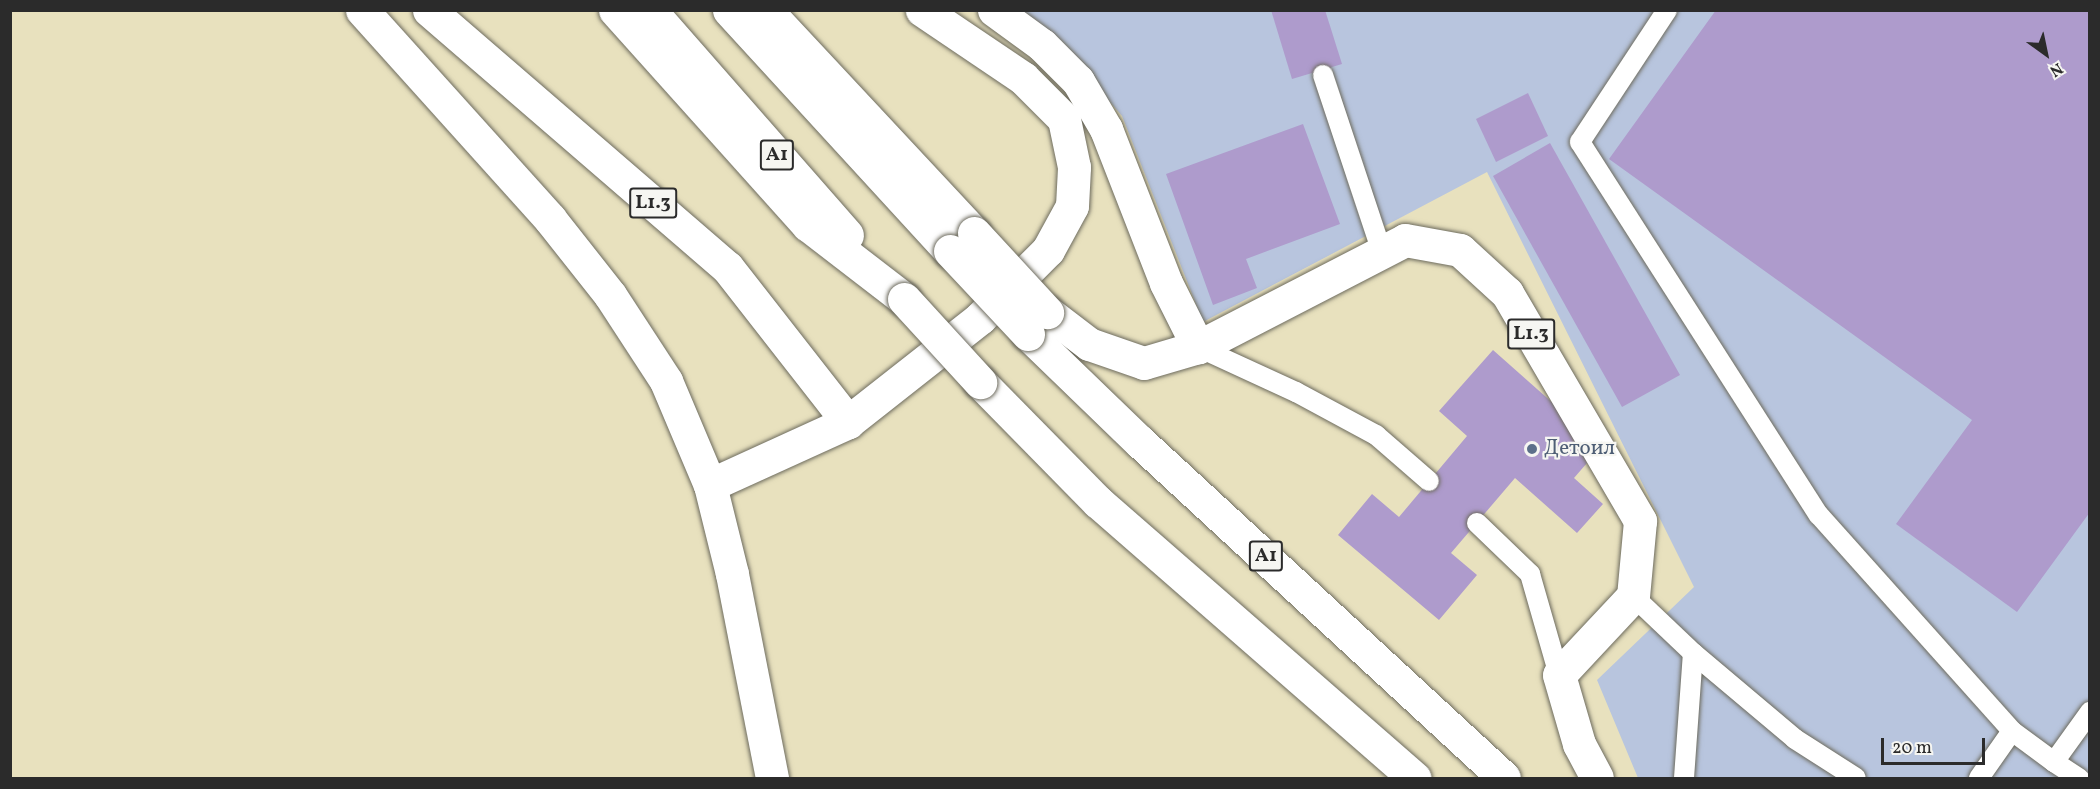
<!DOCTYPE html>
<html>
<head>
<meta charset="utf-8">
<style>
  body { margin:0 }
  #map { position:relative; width:2100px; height:789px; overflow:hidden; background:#e8e1be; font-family:Vollkorn,serif }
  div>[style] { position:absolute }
  .industrial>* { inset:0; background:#b8c5de }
  .building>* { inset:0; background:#ae9bcc }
  .roads { filter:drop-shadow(0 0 2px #6d6b5e) drop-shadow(0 0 2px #6d6b5e) }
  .lane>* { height:20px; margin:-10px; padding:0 10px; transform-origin:10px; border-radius:10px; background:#fff }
  .street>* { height:33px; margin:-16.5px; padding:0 16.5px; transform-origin:16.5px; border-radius:16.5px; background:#fff }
  .secondary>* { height:33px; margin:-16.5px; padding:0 16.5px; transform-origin:16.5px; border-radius:16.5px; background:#fff }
  .highway>* { height:33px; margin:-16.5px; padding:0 16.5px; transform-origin:16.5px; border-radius:16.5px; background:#fff }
  .bridges { filter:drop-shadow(0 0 2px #6d6b5e) drop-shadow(0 0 2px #6d6b5e) }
  .highway-bridge>* { height:33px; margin:-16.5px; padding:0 16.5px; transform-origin:16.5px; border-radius:16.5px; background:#fff }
  .dots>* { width:16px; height:16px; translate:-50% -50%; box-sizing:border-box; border:3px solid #f6f6f2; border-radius:50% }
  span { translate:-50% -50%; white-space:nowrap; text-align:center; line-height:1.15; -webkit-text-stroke:4.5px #f6f6f2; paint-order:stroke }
  .shield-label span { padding:2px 4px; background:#f6f6f2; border:2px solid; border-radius:4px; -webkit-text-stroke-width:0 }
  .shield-label { font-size:20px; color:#2b2b2b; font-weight:700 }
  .service-label { font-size:21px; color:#4e5e75 }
  .left { translate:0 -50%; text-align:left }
  .frame { position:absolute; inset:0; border:12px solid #2b2b2b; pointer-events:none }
  .north { position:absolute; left:2016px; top:24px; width:60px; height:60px; -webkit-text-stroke:4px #f6f6f2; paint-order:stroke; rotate:147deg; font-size:16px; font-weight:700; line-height:24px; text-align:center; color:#2b2b2b }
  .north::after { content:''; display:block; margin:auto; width:21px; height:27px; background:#2b2b2b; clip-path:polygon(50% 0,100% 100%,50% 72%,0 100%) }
  .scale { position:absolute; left:1881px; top:738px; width:104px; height:27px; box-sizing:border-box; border:3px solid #2b2b2b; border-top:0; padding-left:8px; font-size:18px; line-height:21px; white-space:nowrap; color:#2b2b2b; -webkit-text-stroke:4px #f6f6f2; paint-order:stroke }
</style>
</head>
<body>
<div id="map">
  <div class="industrial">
    <i style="clip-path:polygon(1023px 11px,2089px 11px,2089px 778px,1638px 778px,1597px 680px,1694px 587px,1487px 172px,1203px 322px,1122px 116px,1064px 49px)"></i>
  </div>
  <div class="building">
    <i style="clip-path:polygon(1271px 10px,1325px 10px,1342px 64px,1292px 79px)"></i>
    <i style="clip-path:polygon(1716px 10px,2090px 10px,2090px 512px,2017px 612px,1896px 524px,1972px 420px,1609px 159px)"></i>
    <i style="clip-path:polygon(1528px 93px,1548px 136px,1496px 162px,1476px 119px)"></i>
    <i style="clip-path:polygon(1303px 124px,1340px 224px,1246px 259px,1257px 288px,1213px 305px,1166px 174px)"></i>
    <i style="clip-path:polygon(1550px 143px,1680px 375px,1622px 407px,1493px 176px)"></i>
    <i style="clip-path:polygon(1493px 350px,1563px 412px,1587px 463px,1574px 478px,1603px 504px,1577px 533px,1515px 478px,1451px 553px,1477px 575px,1439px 620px,1338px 535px,1372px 494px,1399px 517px,1467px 436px,1439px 411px)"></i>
  </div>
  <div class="roads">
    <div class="lane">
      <i style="left:1667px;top:10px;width:158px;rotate:123.4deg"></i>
      <i style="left:1580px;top:142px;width:443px;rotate:57.4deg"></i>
      <i style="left:1819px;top:515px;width:290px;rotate:48.2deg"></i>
      <i style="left:2012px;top:731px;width:52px;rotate:36.4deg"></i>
      <i style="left:2054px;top:762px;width:62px;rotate:-54.2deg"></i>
      <i style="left:1323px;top:75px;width:187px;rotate:71.6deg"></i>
      <i style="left:1198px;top:347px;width:108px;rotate:24.7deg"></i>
      <i style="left:1296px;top:392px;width:91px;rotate:28.3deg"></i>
      <i style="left:1376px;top:435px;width:70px;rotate:41deg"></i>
      <i style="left:1477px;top:523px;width:74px;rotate:43.9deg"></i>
      <i style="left:1530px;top:574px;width:105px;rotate:74deg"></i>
      <i style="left:1633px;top:596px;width:83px;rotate:43.5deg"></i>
      <i style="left:1693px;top:653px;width:133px;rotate:40.1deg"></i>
      <i style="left:1795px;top:739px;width:72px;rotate:32.6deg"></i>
      <i style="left:2054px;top:762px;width:30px;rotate:33deg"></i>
      <i style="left:1684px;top:778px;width:125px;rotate:-85.9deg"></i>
      <i style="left:1979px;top:778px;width:57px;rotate:-54.9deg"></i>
    </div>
    <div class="street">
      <i style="left:710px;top:485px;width:152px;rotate:-24.5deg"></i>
    </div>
    <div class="secondary">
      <i style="left:362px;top:10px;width:281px;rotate:48deg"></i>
      <i style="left:550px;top:219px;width:97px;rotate:51.7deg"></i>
      <i style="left:610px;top:295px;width:103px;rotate:56.9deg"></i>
      <i style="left:666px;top:381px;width:113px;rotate:67.1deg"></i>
      <i style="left:710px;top:485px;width:92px;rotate:76.1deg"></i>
      <i style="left:732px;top:574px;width:208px;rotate:78.9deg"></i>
    </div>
    <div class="highway">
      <i style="left:429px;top:10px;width:394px;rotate:40.8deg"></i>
      <i style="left:727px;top:267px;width:197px;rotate:52deg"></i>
      <i style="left:848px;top:422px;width:168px;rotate:-38.2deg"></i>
      <i style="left:980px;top:318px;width:96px;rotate:-45deg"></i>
      <i style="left:1048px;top:250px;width:50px;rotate:-61.4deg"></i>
      <i style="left:1072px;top:206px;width:39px;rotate:-87deg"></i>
      <i style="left:1074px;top:167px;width:49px;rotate:-101.8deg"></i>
      <i style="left:1064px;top:119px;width:58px;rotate:-135deg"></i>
      <i style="left:1023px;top:78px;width:122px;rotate:-146deg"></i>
      <i style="left:615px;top:10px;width:289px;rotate:48.1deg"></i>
      <i style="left:808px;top:225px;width:121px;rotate:37.6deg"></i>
      <i style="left:650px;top:10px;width:299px;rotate:48.8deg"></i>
      <i style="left:729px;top:10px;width:327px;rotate:47.5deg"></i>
      <i style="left:766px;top:10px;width:305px;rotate:47deg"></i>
      <i style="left:994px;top:10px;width:59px;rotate:36.1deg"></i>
      <i style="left:1042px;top:45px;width:51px;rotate:45deg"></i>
      <i style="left:1078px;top:81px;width:56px;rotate:59.7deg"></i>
      <i style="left:1106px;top:129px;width:165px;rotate:68.7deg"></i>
      <i style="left:1166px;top:283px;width:72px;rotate:63.4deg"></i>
      <i style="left:1047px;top:312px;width:53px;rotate:37.3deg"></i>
      <i style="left:1089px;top:344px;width:58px;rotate:19.1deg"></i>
      <i style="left:1144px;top:363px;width:56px;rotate:-16.5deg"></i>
      <i style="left:1198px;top:347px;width:233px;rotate:-27.3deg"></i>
      <i style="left:1405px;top:240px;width:56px;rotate:10.3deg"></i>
      <i style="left:1460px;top:250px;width:64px;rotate:42.5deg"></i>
      <i style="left:1507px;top:293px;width:264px;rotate:59.7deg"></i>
      <i style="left:1640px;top:521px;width:75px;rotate:95.3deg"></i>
      <i style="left:1633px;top:596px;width:108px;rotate:133.1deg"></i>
      <i style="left:1559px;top:675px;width:72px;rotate:73.8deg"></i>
      <i style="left:1579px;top:744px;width:38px;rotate:62deg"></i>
      <i style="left:1028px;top:334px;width:156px;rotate:44deg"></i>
      <i style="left:1140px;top:442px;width:495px;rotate:42.7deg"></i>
      <i style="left:980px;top:382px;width:168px;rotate:45.5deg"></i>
      <i style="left:1098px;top:502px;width:420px;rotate:41.1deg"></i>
    </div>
  </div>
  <div class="bridges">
    <div class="highway-bridge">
      <i style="left:974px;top:233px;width:108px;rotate:47.3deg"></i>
      <i style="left:950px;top:251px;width:114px;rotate:46.8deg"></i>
      <i style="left:904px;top:299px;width:113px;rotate:47.5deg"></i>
    </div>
  </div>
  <div class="dots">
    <i style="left:1532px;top:449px;background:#5c6f8a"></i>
  </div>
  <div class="shield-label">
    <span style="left:777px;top:155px">A1</span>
    <span style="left:653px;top:203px">L1.3</span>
    <span style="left:1531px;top:334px">L1.3</span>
    <span style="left:1266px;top:556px">A1</span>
  </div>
  <div class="service-label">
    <span class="left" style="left:1544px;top:449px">Детоил</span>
  </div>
  <div class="frame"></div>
  <div class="north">N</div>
  <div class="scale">20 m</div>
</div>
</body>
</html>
